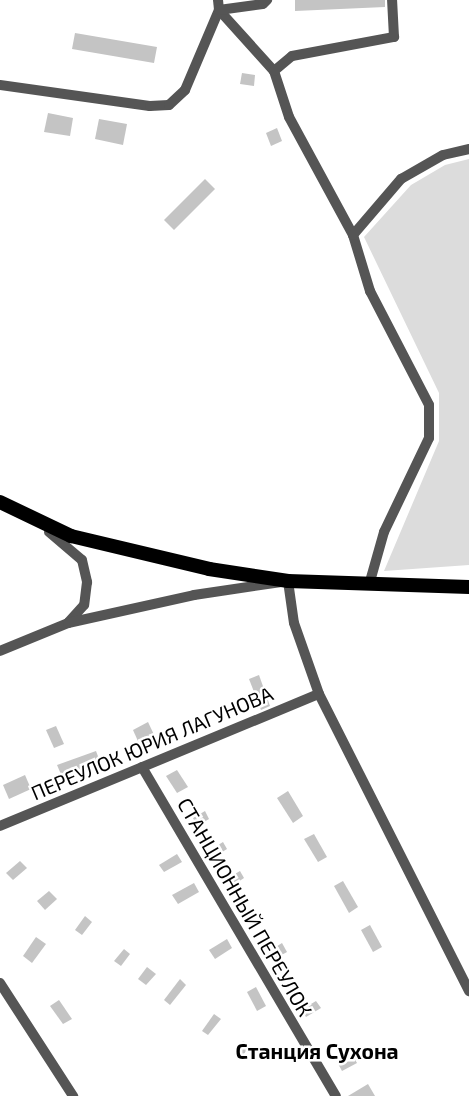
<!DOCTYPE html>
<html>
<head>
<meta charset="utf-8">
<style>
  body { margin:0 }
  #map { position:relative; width:469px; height:1096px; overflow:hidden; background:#fff; font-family:"Exo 2",sans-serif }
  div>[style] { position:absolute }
  .green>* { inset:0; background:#dcdcdc }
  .building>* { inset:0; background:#c4c4c4 }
  .minor>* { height:10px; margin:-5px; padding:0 5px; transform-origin:5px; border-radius:5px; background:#555 }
  .major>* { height:14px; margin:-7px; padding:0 7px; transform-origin:7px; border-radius:7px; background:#000 }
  span { translate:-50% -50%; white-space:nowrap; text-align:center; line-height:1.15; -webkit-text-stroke:5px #fff; paint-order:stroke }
  .street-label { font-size:20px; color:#000 }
  .neighbourhood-label { font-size:21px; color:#000; font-weight:700 }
</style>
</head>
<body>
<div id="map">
  <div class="green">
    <i style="clip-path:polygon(469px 159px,469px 565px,384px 571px,439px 441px,439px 393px,364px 237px,411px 185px,445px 165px)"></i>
  </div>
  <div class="building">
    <i style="clip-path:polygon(295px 0,385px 0,385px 7px,295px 11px)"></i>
    <i style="clip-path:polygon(75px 33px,157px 47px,154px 63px,72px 49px)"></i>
    <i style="clip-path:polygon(242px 73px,255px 75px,254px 86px,240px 84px)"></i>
    <i style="clip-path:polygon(48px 113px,73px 118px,70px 136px,44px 132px)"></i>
    <i style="clip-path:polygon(99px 119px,127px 124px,123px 145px,95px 139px)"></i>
    <i style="clip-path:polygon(277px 128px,282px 141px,271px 146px,266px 133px)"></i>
    <i style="clip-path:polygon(205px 179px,215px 189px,174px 230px,164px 220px)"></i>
    <i style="clip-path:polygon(259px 675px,270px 706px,261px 710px,249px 679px)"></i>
    <i style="clip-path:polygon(148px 722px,157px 741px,141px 748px,133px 730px)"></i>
    <i style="clip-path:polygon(56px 726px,64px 744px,54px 748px,46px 730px)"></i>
    <i style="clip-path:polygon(96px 751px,99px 759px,63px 779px,57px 765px)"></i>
    <i style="clip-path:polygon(177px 770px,188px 787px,177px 793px,166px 776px)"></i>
    <i style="clip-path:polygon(25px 775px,31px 789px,9px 799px,3px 785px)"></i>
    <i style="clip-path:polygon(288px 791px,303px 816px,293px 823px,277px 798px)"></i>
    <i style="clip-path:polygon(205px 811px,209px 819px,197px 826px,193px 818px)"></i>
    <i style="clip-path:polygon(314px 834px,327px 857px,318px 862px,304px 839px)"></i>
    <i style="clip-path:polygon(223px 842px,227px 849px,214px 857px,210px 850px)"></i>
    <i style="clip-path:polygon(177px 854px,182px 862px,164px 872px,159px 865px)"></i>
    <i style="clip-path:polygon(20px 861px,27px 868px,13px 880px,6px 873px)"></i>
    <i style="clip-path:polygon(240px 871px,244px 878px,232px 886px,228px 878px)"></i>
    <i style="clip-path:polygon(343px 881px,358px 907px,349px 913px,334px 886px)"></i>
    <i style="clip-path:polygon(194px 883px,199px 892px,178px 904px,172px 895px)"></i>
    <i style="clip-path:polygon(49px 891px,57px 899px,45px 910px,37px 901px)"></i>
    <i style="clip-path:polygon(85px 916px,92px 922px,82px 935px,75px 930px)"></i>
    <i style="clip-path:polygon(370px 925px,382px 947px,373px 952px,361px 930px)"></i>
    <i style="clip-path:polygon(36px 937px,46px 944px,32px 963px,23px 956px)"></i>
    <i style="clip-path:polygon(227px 939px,232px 948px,215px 959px,209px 950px)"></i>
    <i style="clip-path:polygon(282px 943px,287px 952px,276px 958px,271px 950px)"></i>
    <i style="clip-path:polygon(124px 949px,130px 954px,121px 966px,114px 961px)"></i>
    <i style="clip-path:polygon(147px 967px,156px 974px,146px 985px,138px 979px)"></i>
    <i style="clip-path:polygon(180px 979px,186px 985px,170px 1005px,164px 1000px)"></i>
    <i style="clip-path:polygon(256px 987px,266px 1006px,257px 1011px,247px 992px)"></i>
    <i style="clip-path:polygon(59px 1000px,72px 1019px,63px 1024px,50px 1006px)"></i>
    <i style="clip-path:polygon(316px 1001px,321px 1008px,306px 1017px,301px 1010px)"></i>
    <i style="clip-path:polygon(214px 1014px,221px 1019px,208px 1035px,202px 1031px)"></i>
    <i style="clip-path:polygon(243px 1041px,250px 1046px,240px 1059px,234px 1054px)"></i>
    <i style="clip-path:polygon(350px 1051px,357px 1063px,342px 1071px,336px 1060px)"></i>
    <i style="clip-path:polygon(368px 1084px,375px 1096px,348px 1096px)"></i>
  </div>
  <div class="minor">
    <i style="left:218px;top:0;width:10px;rotate:84deg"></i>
    <i style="left:219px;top:10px;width:82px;rotate:48deg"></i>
    <i style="left:274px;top:71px;width:48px;rotate:71.9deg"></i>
    <i style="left:289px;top:117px;width:134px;rotate:61.5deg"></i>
    <i style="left:353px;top:235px;width:59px;rotate:73.1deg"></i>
    <i style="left:370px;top:291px;width:128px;rotate:62.6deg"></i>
    <i style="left:429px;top:405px;width:33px;rotate:90deg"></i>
    <i style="left:429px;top:438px;width:104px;rotate:115.6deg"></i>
    <i style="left:384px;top:532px;width:55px;rotate:105.8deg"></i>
    <i style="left:274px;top:71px;width:23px;rotate:-40deg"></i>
    <i style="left:292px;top:56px;width:104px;rotate:-10.6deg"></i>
    <i style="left:394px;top:37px;width:37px;rotate:-93deg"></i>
    <i style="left:0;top:85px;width:151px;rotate:8deg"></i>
    <i style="left:150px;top:106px;width:19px;rotate:-3deg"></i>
    <i style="left:169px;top:105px;width:22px;rotate:-43deg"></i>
    <i style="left:185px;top:90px;width:87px;rotate:-67deg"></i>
    <i style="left:219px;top:10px;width:44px;rotate:-7.8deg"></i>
    <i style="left:263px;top:4px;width:6px;rotate:-45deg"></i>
    <i style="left:353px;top:235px;width:74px;rotate:-49.4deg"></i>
    <i style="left:401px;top:179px;width:48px;rotate:-29.7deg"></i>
    <i style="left:443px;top:155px;width:27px;rotate:-13deg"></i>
    <i style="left:49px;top:532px;width:43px;rotate:40.3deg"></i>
    <i style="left:82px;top:560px;width:23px;rotate:77deg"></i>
    <i style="left:87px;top:582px;width:23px;rotate:97deg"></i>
    <i style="left:84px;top:605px;width:24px;rotate:132deg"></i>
    <i style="left:0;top:651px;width:74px;rotate:-22.4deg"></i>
    <i style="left:68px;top:623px;width:129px;rotate:-12.5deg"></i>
    <i style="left:194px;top:595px;width:95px;rotate:-8.5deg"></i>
    <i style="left:288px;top:581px;width:42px;rotate:81.9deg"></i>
    <i style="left:294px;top:623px;width:75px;rotate:70.6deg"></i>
    <i style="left:319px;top:694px;width:333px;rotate:63.2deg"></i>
    <i style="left:142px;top:767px;width:382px;rotate:59.5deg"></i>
    <i style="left:0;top:826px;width:345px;rotate:-22.5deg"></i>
    <i style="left:0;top:983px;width:135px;rotate:57.1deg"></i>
  </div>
  <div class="major">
    <i style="left:0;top:502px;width:79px;rotate:25.6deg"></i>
    <i style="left:71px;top:536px;width:142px;rotate:13.4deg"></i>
    <i style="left:209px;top:569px;width:80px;rotate:8.6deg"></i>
    <i style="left:288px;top:581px;width:181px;rotate:1.9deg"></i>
  </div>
  <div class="street-label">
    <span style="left:152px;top:743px;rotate:-23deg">ПЕРЕУЛОК ЮРИЯ ЛАГУНОВА</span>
    <span style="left:245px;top:907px;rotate:60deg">СТАНЦИОННЫЙ ПЕРЕУЛОК</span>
  </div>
  <div class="neighbourhood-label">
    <span style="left:317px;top:1051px">Станция Сухона</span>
  </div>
</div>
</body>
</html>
